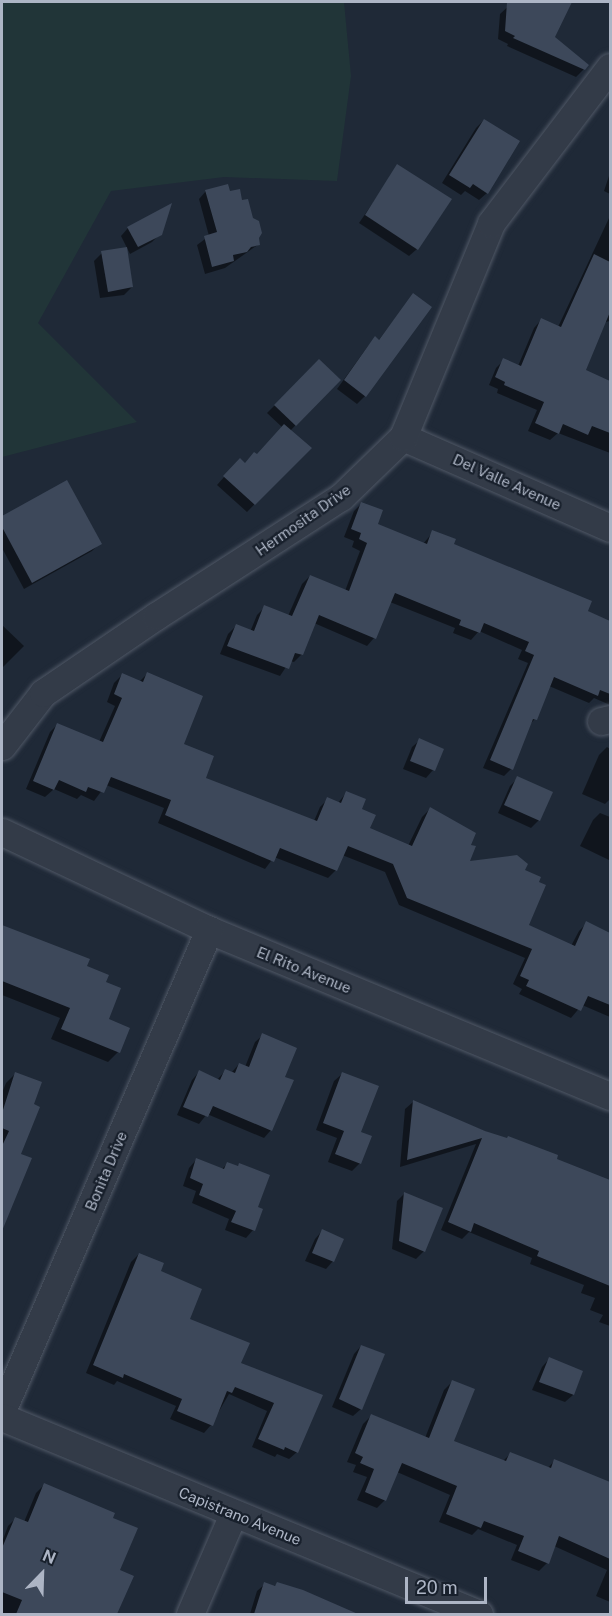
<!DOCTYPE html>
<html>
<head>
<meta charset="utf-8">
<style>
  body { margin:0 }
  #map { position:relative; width:612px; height:1616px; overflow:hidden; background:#1f2937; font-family:"Public Sans",sans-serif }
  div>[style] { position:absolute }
  .green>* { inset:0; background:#213538 }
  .shadow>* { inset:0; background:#0007 }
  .building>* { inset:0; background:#3d485a }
  .roads { filter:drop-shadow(0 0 2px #505866) drop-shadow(0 0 2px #505866) }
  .minor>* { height:27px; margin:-13.5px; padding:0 13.5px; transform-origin:13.5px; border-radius:13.5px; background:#333b48 }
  span { translate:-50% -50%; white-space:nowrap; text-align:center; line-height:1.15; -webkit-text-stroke:4.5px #18202c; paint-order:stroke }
  .street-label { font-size:15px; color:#adb5c5 }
  .frame { position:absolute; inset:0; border:3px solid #adb5c5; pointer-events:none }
  .north { position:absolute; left:12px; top:1544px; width:60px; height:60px; -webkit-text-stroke:4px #18202c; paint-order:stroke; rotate:23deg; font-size:16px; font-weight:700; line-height:24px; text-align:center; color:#adb5c5 }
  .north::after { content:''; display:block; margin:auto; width:21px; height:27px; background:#adb5c5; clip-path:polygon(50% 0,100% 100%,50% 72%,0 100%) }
  .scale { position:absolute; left:405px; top:1577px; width:82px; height:27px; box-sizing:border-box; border:3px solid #adb5c5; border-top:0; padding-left:8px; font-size:18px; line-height:21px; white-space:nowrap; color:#adb5c5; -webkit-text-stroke:4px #18202c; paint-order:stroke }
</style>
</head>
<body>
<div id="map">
  <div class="green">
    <i style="clip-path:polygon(2px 2px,344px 2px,351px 76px,337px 181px,224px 177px,111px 191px,38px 323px,137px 422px,2px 457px)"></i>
  </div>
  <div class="shadow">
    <i style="clip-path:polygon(513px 2px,570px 2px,554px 38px,584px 69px,576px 77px,507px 46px,508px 44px,498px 39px,500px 14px)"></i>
    <i style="clip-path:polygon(484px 120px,487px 193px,479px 200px,465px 191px,461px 195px,442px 183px,476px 128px)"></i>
    <i style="clip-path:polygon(398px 166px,417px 249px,409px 256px,359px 223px)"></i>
    <i style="clip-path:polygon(610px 173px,610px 194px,604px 191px)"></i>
    <i style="clip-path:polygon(206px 191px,229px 193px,241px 202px,259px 244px,225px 268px,205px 274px,197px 245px,209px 236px,199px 199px)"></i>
    <i style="clip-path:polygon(610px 216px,610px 321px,605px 322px,584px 371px,610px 382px,607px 393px,610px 394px,610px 453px,558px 433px,550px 440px,528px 431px,537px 410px,497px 393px,498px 389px,489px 385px,496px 368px,504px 360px,518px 366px,534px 328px,541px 320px,558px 327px)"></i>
    <i style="clip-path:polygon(128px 228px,160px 234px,152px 242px,130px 254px,121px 236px)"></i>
    <i style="clip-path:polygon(102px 253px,132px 287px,124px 295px,100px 298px,94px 261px)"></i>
    <i style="clip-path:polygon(413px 295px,365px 396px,357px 404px,337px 389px,368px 346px,375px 338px,378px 341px)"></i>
    <i style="clip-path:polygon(319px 361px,339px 380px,290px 431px,309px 448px,247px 512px,217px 485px,232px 468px,244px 465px,257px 456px,283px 428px,267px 413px)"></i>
    <i style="clip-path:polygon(67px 482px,100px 543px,92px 551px,24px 589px,2px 548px,2px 517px)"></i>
    <i style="clip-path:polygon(361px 504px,376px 525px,423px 544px,433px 532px,452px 545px,610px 622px,610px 705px,594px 698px,589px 703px,549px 686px,535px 719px,528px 726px,511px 769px,504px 776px,483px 768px,528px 663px,518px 659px,522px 650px,479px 631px,471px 640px,453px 633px,455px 628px,390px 602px,374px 638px,367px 646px,314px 623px,302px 654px,294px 662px,290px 661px,280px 676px,220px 654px,228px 634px,236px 626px,250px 632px,257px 615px,265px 607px,288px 616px,302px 584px,310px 576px,345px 591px,360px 551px,352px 547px,354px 541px,344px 537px,354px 511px)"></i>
    <i style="clip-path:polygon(2px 625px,24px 646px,2px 668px)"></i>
    <i style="clip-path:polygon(147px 674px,182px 744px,204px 778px,314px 821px,320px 807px,328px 799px,338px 803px,346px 793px,360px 810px,369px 829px,408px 846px,422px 817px,430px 809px,470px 846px,467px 863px,523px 871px,527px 925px,571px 946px,579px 931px,587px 923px,610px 935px,610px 1017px,582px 1005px,571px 1018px,519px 994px,522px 989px,513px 984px,525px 958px,399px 905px,385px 872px,342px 855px,336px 870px,328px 878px,274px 857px,265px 869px,158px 823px,164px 808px,106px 785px,94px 801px,81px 795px,77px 799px,54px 789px,45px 797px,26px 789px,50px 732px,58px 724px,99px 742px,115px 706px,107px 702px,114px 683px,122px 675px,139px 682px)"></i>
    <i style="clip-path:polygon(420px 740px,442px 749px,433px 770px,426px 778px,403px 769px,412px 747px)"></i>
    <i style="clip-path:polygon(607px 747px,610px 749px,610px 799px,605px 804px,582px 794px,599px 755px)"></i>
    <i style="clip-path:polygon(518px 778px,539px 820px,531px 828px,498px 813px,510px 786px)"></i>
    <i style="clip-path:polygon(600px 813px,610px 817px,609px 860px,580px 846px,593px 820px)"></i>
    <i style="clip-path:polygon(3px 927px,85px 967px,104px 983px,107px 1020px,118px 1052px,108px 1062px,51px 1039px,60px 1018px,2px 995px)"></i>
    <i style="clip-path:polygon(263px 1035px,283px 1077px,271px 1130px,264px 1138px,207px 1114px,199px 1124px,177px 1115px,192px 1080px,199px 1072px,217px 1080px,225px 1071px,232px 1072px,239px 1064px,245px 1067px,255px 1042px)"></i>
    <i style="clip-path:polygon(15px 1074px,32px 1105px,2px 1212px,2px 1093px,6px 1083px)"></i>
    <i style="clip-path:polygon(342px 1074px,359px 1133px,360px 1163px,352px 1171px,328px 1162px,337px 1138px,316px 1130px,334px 1081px)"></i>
    <i style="clip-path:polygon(413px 1102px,610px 1182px,610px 1326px,599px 1322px,603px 1315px,590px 1310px,595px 1298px,581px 1293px,584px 1285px,530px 1264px,532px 1258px,469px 1232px,462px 1239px,441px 1230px,476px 1144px,400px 1167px,405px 1109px)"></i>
    <i style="clip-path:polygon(196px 1160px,221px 1170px,227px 1164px,236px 1167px,239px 1165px,256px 1208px,261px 1210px,253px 1230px,246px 1238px,225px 1230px,229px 1219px,192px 1203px,196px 1191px,183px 1186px,189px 1168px)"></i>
    <i style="clip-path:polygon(404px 1194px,424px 1251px,416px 1259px,392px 1249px,397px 1201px)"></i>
    <i style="clip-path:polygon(322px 1231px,333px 1261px,326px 1269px,305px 1261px,315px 1239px)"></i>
    <i style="clip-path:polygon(139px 1254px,159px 1272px,188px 1320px,240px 1364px,321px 1396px,297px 1452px,289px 1459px,277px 1454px,275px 1457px,252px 1447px,267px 1411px,229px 1394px,211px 1425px,204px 1433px,170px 1419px,176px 1406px,117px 1381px,114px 1385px,86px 1373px,131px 1262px)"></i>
    <i style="clip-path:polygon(361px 1346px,361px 1409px,353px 1416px,332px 1407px,354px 1354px)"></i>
    <i style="clip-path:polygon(549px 1359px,581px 1372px,573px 1395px,565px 1402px,532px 1390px,542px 1367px)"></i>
    <i style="clip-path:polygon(452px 1382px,452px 1442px,503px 1461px,510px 1454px,548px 1468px,554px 1461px,609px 1483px,610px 1478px,610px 1602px,596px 1596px,607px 1570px,554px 1546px,547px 1563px,539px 1571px,511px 1560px,517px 1545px,478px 1529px,472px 1535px,439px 1522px,450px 1495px,397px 1472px,385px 1500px,377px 1508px,357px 1500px,367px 1477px,353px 1472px,356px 1465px,347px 1462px,363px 1424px,372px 1415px,425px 1438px,444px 1390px)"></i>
    <i style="clip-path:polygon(44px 1485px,111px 1518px,118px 1571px,132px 1577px,116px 1614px,2px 1614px,2px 1542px,8px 1526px,15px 1519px,24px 1522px,36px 1493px)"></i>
    <i style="clip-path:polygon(265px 1584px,273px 1587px,277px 1584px,342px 1609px,342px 1614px,250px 1614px,257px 1591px)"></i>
  </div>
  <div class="building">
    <i style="clip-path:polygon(507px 2px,572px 2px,555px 37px,589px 65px,585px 70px,513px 38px,515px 36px,505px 31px)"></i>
    <i style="clip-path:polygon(484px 119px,520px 141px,488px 194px,473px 184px,470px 188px,449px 175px)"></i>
    <i style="clip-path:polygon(397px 164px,452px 199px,418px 250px,365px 215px)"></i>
    <i style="clip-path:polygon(228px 184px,230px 191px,240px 189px,242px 200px,248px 199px,253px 218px,259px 221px,262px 233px,259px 238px,260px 245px,251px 247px,247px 252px,233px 255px,234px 261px,212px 267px,204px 236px,217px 232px,205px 190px)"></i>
    <i style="clip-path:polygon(172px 203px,162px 235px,138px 247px,127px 227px)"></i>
    <i style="clip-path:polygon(127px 247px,133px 287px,108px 292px,101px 251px)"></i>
    <i style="clip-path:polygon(594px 254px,610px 262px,610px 312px,586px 370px,610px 381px,610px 433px,592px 426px,588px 435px,563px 424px,559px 434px,535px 423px,544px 402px,504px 385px,505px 382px,495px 377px,503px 358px,521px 366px,541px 318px,561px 327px)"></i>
    <i style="clip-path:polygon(413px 293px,432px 307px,366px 397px,344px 380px,375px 336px,379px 340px)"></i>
    <i style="clip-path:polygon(319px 359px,341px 380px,296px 426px,274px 405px)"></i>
    <i style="clip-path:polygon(284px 424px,312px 448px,255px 505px,223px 476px,240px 458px,245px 463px,254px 452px,257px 454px)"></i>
    <i style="clip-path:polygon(67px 480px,102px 544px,32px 583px,2px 527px,2px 516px)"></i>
    <i style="clip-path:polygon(361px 502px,383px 510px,378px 524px,427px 544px,432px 530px,456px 539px,454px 544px,592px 601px,588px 611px,610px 621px,610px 694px,600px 690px,598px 696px,554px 677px,537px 720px,533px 719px,513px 770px,490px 760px,534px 655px,525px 651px,529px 642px,484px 623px,480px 633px,459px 625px,461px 620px,395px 593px,376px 639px,319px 615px,303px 655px,295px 653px,289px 669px,227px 646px,236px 624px,254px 631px,264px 605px,292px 616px,310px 575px,349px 591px,367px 543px,359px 539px,361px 533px,351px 529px)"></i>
    <i style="clip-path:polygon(147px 672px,203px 696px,184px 744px,214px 756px,206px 778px,317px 821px,327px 797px,341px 803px,346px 791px,366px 799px,362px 809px,376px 815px,370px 828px,412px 846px,430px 807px,476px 833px,471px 845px,476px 846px,470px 861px,517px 855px,528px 864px,525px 870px,541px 877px,539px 882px,546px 885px,529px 925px,575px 946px,586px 921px,610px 933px,610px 1005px,588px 996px,581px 1011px,526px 986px,529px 980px,520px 976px,532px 949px,407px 898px,393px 864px,348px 846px,337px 871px,280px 848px,274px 862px,165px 815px,171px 800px,111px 777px,104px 793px,88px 787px,86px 792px,59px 780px,54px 790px,33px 781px,57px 723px,103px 742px,122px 698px,114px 694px,122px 673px,143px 682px)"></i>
    <i style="clip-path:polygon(419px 738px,444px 749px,435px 771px,410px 761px)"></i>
    <i style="clip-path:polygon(517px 776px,553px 792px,540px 821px,504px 805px)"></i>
    <i style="clip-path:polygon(2px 925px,90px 959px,87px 966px,109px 975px,106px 982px,121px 988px,109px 1019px,130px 1028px,120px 1053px,61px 1029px,70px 1008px,2px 981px)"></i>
    <i style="clip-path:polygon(262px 1033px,297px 1048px,285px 1077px,294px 1080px,272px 1131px,213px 1106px,208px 1117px,183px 1107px,199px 1070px,220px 1080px,225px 1069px,235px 1073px,239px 1063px,249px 1067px)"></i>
    <i style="clip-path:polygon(15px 1072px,42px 1082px,34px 1104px,40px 1107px,21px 1154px,32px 1158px,2px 1231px,2px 1146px,9px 1131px,2px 1128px,2px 1113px)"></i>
    <i style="clip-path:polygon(342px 1072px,379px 1086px,361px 1132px,372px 1136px,361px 1164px,335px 1154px,344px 1131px,323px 1123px)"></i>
    <i style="clip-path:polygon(413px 1100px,485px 1131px,507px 1138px,508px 1136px,558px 1155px,557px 1159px,610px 1180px,610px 1286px,537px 1256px,539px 1251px,474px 1223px,471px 1232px,448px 1222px,482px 1138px,407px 1160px)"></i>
    <i style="clip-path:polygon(196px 1158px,224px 1169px,227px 1162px,238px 1166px,239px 1163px,270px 1175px,258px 1207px,263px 1209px,255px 1231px,231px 1222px,236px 1211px,199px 1195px,203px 1184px,190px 1178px)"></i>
    <i style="clip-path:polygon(404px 1192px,443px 1208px,425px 1252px,399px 1241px)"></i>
    <i style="clip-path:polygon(322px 1229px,344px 1239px,334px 1262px,312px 1253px)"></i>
    <i style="clip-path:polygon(139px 1253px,164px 1263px,161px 1271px,202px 1289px,190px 1319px,250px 1343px,241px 1363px,323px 1395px,298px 1453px,285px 1447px,284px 1450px,258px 1439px,274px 1403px,235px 1387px,232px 1393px,227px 1391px,213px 1426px,177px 1411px,182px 1399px,124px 1374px,123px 1378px,93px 1365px)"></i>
    <i style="clip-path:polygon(361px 1345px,385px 1354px,362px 1410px,339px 1399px)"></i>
    <i style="clip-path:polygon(549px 1357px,583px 1371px,574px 1395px,539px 1382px)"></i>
    <i style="clip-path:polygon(452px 1380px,475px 1389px,454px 1441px,506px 1461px,510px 1452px,551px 1468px,554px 1459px,610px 1482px,610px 1559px,559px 1536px,549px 1564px,518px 1551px,524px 1536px,484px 1521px,481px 1528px,446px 1514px,457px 1486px,402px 1463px,386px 1501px,365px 1492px,374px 1469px,360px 1463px,363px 1457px,355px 1453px,371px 1414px,429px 1438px)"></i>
    <i style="clip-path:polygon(44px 1483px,115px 1513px,113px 1518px,138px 1528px,120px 1570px,134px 1576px,117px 1614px,16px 1614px,22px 1600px,2px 1592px,2px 1548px,15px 1517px,28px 1522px)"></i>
    <i style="clip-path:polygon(264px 1582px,275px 1586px,277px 1582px,303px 1590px,358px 1614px,254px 1614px)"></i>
  </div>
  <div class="roads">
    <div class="minor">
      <i style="left:403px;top:437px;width:226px;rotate:23.7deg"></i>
      <i style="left:601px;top:721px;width:9px;rotate:-13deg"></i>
      <i style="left:2px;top:746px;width:67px;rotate:-52.3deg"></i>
      <i style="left:43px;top:693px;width:137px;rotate:-34.3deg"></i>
      <i style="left:156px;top:616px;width:220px;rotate:-32.8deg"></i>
      <i style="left:341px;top:497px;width:86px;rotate:-44.1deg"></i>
      <i style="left:403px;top:437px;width:231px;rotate:-67.6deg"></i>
      <i style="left:491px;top:223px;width:196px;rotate:-52.7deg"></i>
      <i style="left:2px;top:832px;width:229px;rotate:25.3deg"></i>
      <i style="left:209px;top:930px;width:434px;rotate:22.5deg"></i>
      <i style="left:2px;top:1411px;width:524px;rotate:-66.72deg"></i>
      <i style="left:2px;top:1417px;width:516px;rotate:22.44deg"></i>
      <i style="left:190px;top:1614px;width:109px;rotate:-66.7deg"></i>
    </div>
  </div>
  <div class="street-label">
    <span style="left:507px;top:482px;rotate:24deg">Del Valle Avenue</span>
    <span style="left:303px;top:520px;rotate:-35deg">Hermosita Drive</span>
    <span style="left:304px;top:970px;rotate:22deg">El Rito Avenue</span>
    <span style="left:106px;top:1171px;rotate:-67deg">Bonita Drive</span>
    <span style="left:240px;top:1516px;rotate:22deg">Capistrano Avenue</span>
  </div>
  <div class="frame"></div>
  <div class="north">N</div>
  <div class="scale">20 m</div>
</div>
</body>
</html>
